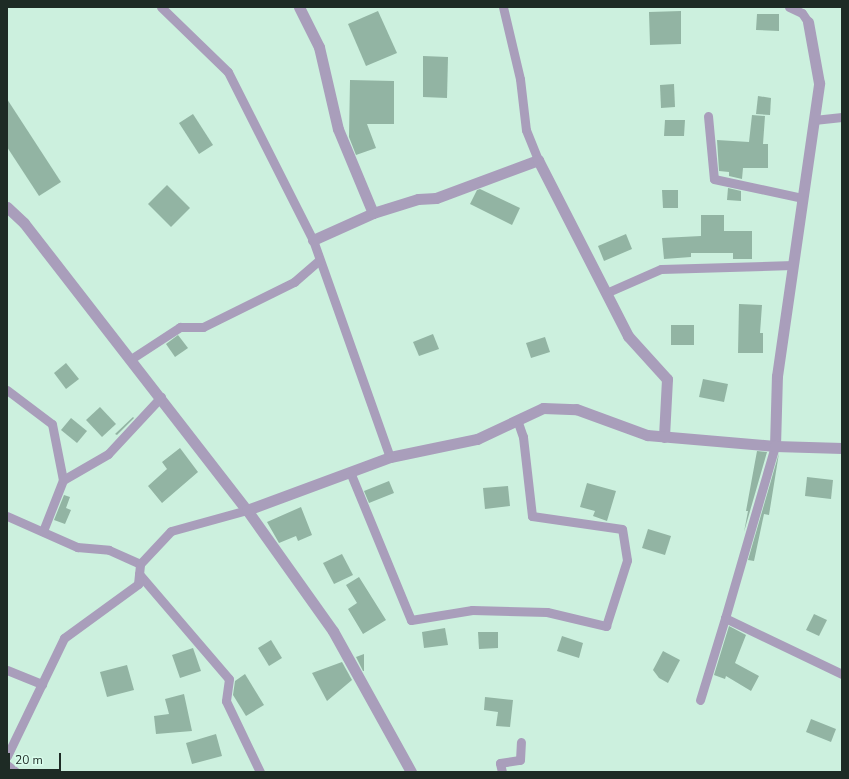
<!DOCTYPE html>
<html>
<head>
<meta charset="utf-8">
<style>
  body { margin:0 }
  #map { position:relative; width:849px; height:779px; overflow:hidden; background:#ccf0de; font-family:"Nunito Sans",sans-serif }
  div>[style] { position:absolute }
  .building>* { inset:0; background:#92b4a3 }
  .service>* { height:9px; margin:-4.5px; padding:0 4.5px; transform-origin:4.5px; border-radius:4.5px; background:#a99ebb }
  .minor>* { height:11px; margin:-5.5px; padding:0 5.5px; transform-origin:5.5px; border-radius:5.5px; background:#a99ebb }
  span { translate:-50% -50%; white-space:nowrap; text-align:center; line-height:1.15; -webkit-text-stroke:4px #d9fdec; paint-order:stroke }
  .frame { position:absolute; inset:0; border:8px solid #1e2b25; pointer-events:none }
  .scale { position:absolute; left:8px; top:753px; width:53px; height:18px; box-sizing:border-box; border:2px solid #1e2b25; border-top:0; padding-left:5px; font-size:12px; line-height:14px; white-space:nowrap; color:#1e2b25; -webkit-text-stroke:3px #d9fdec; paint-order:stroke }
</style>
</head>
<body>
<div id="map">
  <div class="building">
    <i style="clip-path:polygon(378px 11px,397px 53px,366px 66px,348px 24px)"></i>
    <i style="clip-path:polygon(681px 11px,681px 44px,650px 45px,649px 12px)"></i>
    <i style="clip-path:polygon(757px 14px,779px 14px,779px 31px,756px 30px)"></i>
    <i style="clip-path:polygon(423px 56px,448px 57px,447px 98px,423px 97px)"></i>
    <i style="clip-path:polygon(350px 80px,394px 81px,394px 124px,367px 124px,376px 148px,356px 155px,349px 137px)"></i>
    <i style="clip-path:polygon(674px 84px,675px 107px,661px 108px,660px 85px)"></i>
    <i style="clip-path:polygon(758px 96px,771px 98px,770px 115px,756px 114px)"></i>
    <i style="clip-path:polygon(7px 99px,61px 182px,39px 196px,7px 147px)"></i>
    <i style="clip-path:polygon(193px 114px,213px 145px,199px 154px,179px 123px)"></i>
    <i style="clip-path:polygon(752px 115px,765px 116px,763px 144px,768px 144px,768px 168px,743px 168px,742px 179px,729px 176px,729px 172px,719px 171px,717px 140px,749px 142px)"></i>
    <i style="clip-path:polygon(665px 120px,685px 120px,684px 136px,664px 136px)"></i>
    <i style="clip-path:polygon(167px 185px,190px 208px,171px 227px,148px 204px)"></i>
    <i style="clip-path:polygon(728px 188px,741px 191px,741px 201px,727px 200px)"></i>
    <i style="clip-path:polygon(480px 189px,520px 208px,512px 225px,470px 204px,477px 190px)"></i>
    <i style="clip-path:polygon(662px 190px,678px 190px,678px 208px,663px 208px)"></i>
    <i style="clip-path:polygon(701px 215px,724px 215px,724px 231px,752px 231px,752px 259px,733px 259px,733px 253px,691px 253px,691px 257px,664px 259px,662px 238px,701px 236px)"></i>
    <i style="clip-path:polygon(626px 234px,632px 249px,604px 261px,598px 246px)"></i>
    <i style="clip-path:polygon(739px 304px,762px 305px,760px 333px,763px 333px,763px 353px,738px 353px)"></i>
    <i style="clip-path:polygon(671px 325px,694px 325px,694px 345px,671px 345px)"></i>
    <i style="clip-path:polygon(433px 334px,439px 349px,419px 356px,413px 342px)"></i>
    <i style="clip-path:polygon(178px 335px,188px 348px,175px 357px,166px 344px)"></i>
    <i style="clip-path:polygon(545px 337px,550px 352px,531px 358px,526px 343px)"></i>
    <i style="clip-path:polygon(66px 363px,79px 379px,66px 389px,54px 373px)"></i>
    <i style="clip-path:polygon(703px 379px,728px 384px,724px 402px,699px 397px)"></i>
    <i style="clip-path:polygon(100px 407px,116px 424px,102px 437px,86px 420px)"></i>
    <i style="clip-path:polygon(133px 417px,134px 418px,117px 435px,115px 434px)"></i>
    <i style="clip-path:polygon(71px 418px,87px 431px,77px 443px,61px 430px)"></i>
    <i style="clip-path:polygon(180px 448px,198px 472px,162px 503px,148px 486px,167px 469px,162px 462px)"></i>
    <i style="clip-path:polygon(757px 451px,767px 452px,744px 532px,748px 511px,746px 511px)"></i>
    <i style="clip-path:polygon(779px 453px,769px 515px,764px 514px,754px 561px,748px 560px)"></i>
    <i style="clip-path:polygon(807px 477px,833px 480px,831px 499px,805px 496px)"></i>
    <i style="clip-path:polygon(389px 481px,394px 493px,369px 503px,364px 491px)"></i>
    <i style="clip-path:polygon(587px 483px,616px 491px,607px 521px,593px 516px,595px 511px,580px 507px)"></i>
    <i style="clip-path:polygon(508px 486px,510px 506px,485px 509px,483px 488px)"></i>
    <i style="clip-path:polygon(64px 495px,70px 497px,66px 508px,71px 510px,65px 524px,54px 520px)"></i>
    <i style="clip-path:polygon(301px 507px,312px 535px,298px 541px,296px 536px,279px 543px,267px 522px)"></i>
    <i style="clip-path:polygon(648px 529px,671px 536px,665px 555px,642px 548px)"></i>
    <i style="clip-path:polygon(342px 554px,353px 575px,334px 584px,323px 563px)"></i>
    <i style="clip-path:polygon(359px 577px,386px 620px,363px 634px,348px 609px,357px 603px,346px 585px)"></i>
    <i style="clip-path:polygon(814px 614px,827px 620px,819px 636px,806px 630px)"></i>
    <i style="clip-path:polygon(729px 626px,746px 635px,735px 663px,759px 676px,751px 691px,726px 676px,725px 679px,714px 675px)"></i>
    <i style="clip-path:polygon(445px 628px,448px 645px,424px 648px,422px 632px)"></i>
    <i style="clip-path:polygon(478px 632px,498px 632px,498px 648px,479px 649px)"></i>
    <i style="clip-path:polygon(562px 636px,583px 643px,579px 658px,557px 651px)"></i>
    <i style="clip-path:polygon(271px 640px,282px 658px,269px 666px,258px 648px)"></i>
    <i style="clip-path:polygon(193px 648px,201px 671px,180px 678px,172px 655px)"></i>
    <i style="clip-path:polygon(663px 651px,680px 660px,668px 683px,659px 678px,653px 670px)"></i>
    <i style="clip-path:polygon(364px 654px,364px 671px,363px 671px,356px 657px)"></i>
    <i style="clip-path:polygon(342px 662px,352px 680px,327px 701px,312px 673px)"></i>
    <i style="clip-path:polygon(127px 665px,134px 690px,107px 697px,100px 672px)"></i>
    <i style="clip-path:polygon(245px 674px,264px 705px,246px 716px,233px 695px,235px 681px)"></i>
    <i style="clip-path:polygon(184px 694px,192px 731px,156px 734px,154px 716px,169px 714px,165px 699px)"></i>
    <i style="clip-path:polygon(485px 697px,513px 700px,510px 727px,496px 726px,498px 712px,484px 710px)"></i>
    <i style="clip-path:polygon(811px 719px,836px 729px,831px 742px,806px 732px)"></i>
    <i style="clip-path:polygon(216px 734px,222px 756px,192px 764px,186px 743px)"></i>
  </div>
  <div class="service">
    <i style="left:161px;top:7px;width:93px;rotate:44.1deg"></i>
    <i style="left:228px;top:72px;width:188px;rotate:63.2deg"></i>
    <i style="left:313px;top:240px;width:230px;rotate:70.5deg"></i>
    <i style="left:503px;top:7px;width:74px;rotate:76.7deg"></i>
    <i style="left:520px;top:79px;width:51px;rotate:83.3deg"></i>
    <i style="left:526px;top:130px;width:32px;rotate:68deg"></i>
    <i style="left:789px;top:7px;width:14px;rotate:25deg"></i>
    <i style="left:802px;top:13px;width:11px;rotate:56deg"></i>
    <i style="left:708px;top:116px;width:63px;rotate:84.6deg"></i>
    <i style="left:714px;top:179px;width:91px;rotate:12.1deg"></i>
    <i style="left:814px;top:120px;width:28px;rotate:-6deg"></i>
    <i style="left:606px;top:293px;width:60px;rotate:-23.6deg"></i>
    <i style="left:661px;top:269px;width:132px;rotate:-1.7deg"></i>
    <i style="left:131px;top:359px;width:59px;rotate:-33.1deg"></i>
    <i style="left:180px;top:327px;width:23px"></i>
    <i style="left:203px;top:327px;width:102px;rotate:-26.3deg"></i>
    <i style="left:294px;top:282px;width:33px;rotate:-41deg"></i>
    <i style="left:7px;top:390px;width:56px;rotate:37.1deg"></i>
    <i style="left:52px;top:424px;width:57px;rotate:78.9deg"></i>
    <i style="left:63px;top:480px;width:55px;rotate:111.4deg"></i>
    <i style="left:775px;top:446px;width:179px;rotate:106.2deg"></i>
    <i style="left:725px;top:618px;width:130px;rotate:25.6deg"></i>
    <i style="left:350px;top:472px;width:160px;rotate:67.6deg"></i>
    <i style="left:411px;top:620px;width:62px;rotate:-9.3deg"></i>
    <i style="left:472px;top:610px;width:75px;rotate:1.5deg"></i>
    <i style="left:547px;top:612px;width:61px;rotate:13.3deg"></i>
    <i style="left:606px;top:626px;width:69px;rotate:-72.3deg"></i>
    <i style="left:627px;top:560px;width:31px;rotate:-99deg"></i>
    <i style="left:622px;top:529px;width:91px;rotate:-171.8deg"></i>
    <i style="left:532px;top:516px;width:80px;rotate:-96.5deg"></i>
    <i style="left:523px;top:437px;width:18px;rotate:-109deg"></i>
    <i style="left:63px;top:480px;width:52px;rotate:-30deg"></i>
    <i style="left:108px;top:454px;width:78px;rotate:-47.1deg"></i>
    <i style="left:7px;top:516px;width:77px;rotate:23.9deg"></i>
    <i style="left:77px;top:547px;width:32px;rotate:5deg"></i>
    <i style="left:109px;top:550px;width:34px;rotate:24deg"></i>
    <i style="left:139px;top:574px;width:138px;rotate:49.4deg"></i>
    <i style="left:229px;top:679px;width:22px;rotate:98deg"></i>
    <i style="left:226px;top:701px;width:79px;rotate:64.4deg"></i>
    <i style="left:7px;top:670px;width:38px;rotate:22deg"></i>
    <i style="left:700px;top:700px;width:86px;rotate:-73deg"></i>
    <i style="left:7px;top:756px;width:131px;rotate:-64.2deg"></i>
    <i style="left:64px;top:638px;width:92px;rotate:-36.1deg"></i>
    <i style="left:138px;top:584px;width:20px;rotate:-84deg"></i>
    <i style="left:140px;top:564px;width:45px;rotate:-46.8deg"></i>
    <i style="left:171px;top:531px;width:79px;rotate:-15.4deg"></i>
    <i style="left:7px;top:765px;width:11px;rotate:38deg"></i>
    <i style="left:502px;top:772px;width:9px;rotate:-103deg"></i>
    <i style="left:500px;top:763px;width:20px;rotate:-9deg"></i>
    <i style="left:520px;top:760px;width:18px;rotate:-87deg"></i>
  </div>
  <div class="minor">
    <i style="left:299px;top:7px;width:45px;rotate:63.4deg"></i>
    <i style="left:319px;top:47px;width:84px;rotate:77deg"></i>
    <i style="left:338px;top:129px;width:91px;rotate:67.4deg"></i>
    <i style="left:7px;top:207px;width:23px;rotate:43deg"></i>
    <i style="left:24px;top:223px;width:363px;rotate:52.2deg"></i>
    <i style="left:247px;top:510px;width:148px;rotate:54.6deg"></i>
    <i style="left:333px;top:631px;width:161px;rotate:61deg"></i>
    <i style="left:313px;top:240px;width:66px;rotate:-24.2deg"></i>
    <i style="left:373px;top:213px;width:47px;rotate:-17.3deg"></i>
    <i style="left:418px;top:199px;width:18px;rotate:-3deg"></i>
    <i style="left:436px;top:198px;width:109px;rotate:-20.4deg"></i>
    <i style="left:538px;top:160px;width:198px;rotate:62.9deg"></i>
    <i style="left:628px;top:336px;width:58px;rotate:47.8deg"></i>
    <i style="left:667px;top:379px;width:58px;rotate:93deg"></i>
    <i style="left:775px;top:446px;width:70px;rotate:-88.4deg"></i>
    <i style="left:777px;top:376px;width:296px;rotate:-81.8deg"></i>
    <i style="left:819px;top:83px;width:62px;rotate:-100.2deg"></i>
    <i style="left:247px;top:510px;width:153px;rotate:-20.3deg"></i>
    <i style="left:390px;top:457px;width:89px;rotate:-11.7deg"></i>
    <i style="left:477px;top:439px;width:73px;rotate:-25.2deg"></i>
    <i style="left:543px;top:408px;width:33px;rotate:2deg"></i>
    <i style="left:576px;top:409px;width:76px;rotate:20.1deg"></i>
    <i style="left:647px;top:435px;width:128px;rotate:4.9deg"></i>
    <i style="left:775px;top:446px;width:67px;rotate:1.7deg"></i>
  </div>
  <div class="frame"></div>
  <div class="scale">20 m</div>
</div>
</body>
</html>
